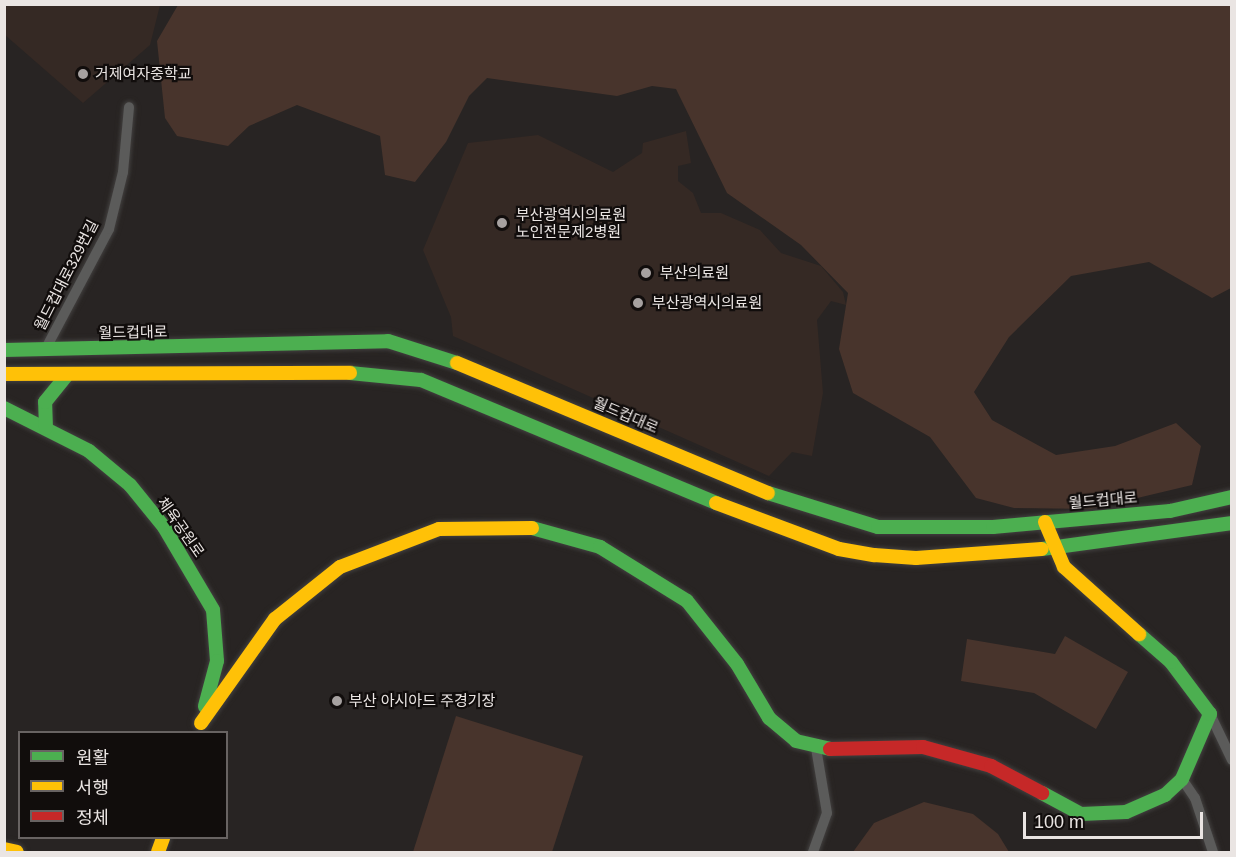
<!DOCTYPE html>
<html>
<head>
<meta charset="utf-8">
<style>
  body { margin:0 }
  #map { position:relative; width:1236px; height:857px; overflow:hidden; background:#282423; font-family:Arial,"Noto Sans KR",sans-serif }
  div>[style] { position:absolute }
  .built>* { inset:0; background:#352924 }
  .green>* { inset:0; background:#48342c }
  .roads { filter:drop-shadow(0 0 2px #42403f) drop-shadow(0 0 2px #42403f) }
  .street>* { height:10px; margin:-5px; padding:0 5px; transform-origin:5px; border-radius:5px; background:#5b5b5a }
  .fast>* { height:14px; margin:-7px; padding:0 7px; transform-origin:7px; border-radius:7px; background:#4caf50 }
  .slow>* { height:14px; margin:-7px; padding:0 7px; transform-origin:7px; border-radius:7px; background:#ffc107 }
  .jam>* { height:14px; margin:-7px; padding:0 7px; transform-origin:7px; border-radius:7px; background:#c62828 }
  .dots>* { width:16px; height:16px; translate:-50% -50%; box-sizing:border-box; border:3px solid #110d0c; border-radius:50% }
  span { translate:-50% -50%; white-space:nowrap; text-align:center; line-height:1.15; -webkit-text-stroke:4.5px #110d0c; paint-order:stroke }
  .poi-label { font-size:15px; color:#eae5e3 }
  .left { translate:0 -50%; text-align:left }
  .street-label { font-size:15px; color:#eae5e3 }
  .frame { position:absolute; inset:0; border:6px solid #eae5e3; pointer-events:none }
  .legend { position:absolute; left:18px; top:731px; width:210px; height:108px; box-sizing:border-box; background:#110d0c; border:2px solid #686362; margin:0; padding:8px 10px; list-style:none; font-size:18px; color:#eae5e3 }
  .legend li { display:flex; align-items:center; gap:12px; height:30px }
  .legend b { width:30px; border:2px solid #686362 }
  .scale { position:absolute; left:1023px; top:812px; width:180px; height:27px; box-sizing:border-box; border:3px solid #eae5e3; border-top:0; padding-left:8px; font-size:18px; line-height:21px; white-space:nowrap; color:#eae5e3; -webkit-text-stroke:4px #110d0c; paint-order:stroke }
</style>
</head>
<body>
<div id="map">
  <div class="built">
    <i style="clip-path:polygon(5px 5px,160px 5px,150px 45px,83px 103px,5px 35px)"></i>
    <i style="clip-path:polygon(686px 131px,691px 163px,678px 166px,678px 181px,693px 193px,701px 213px,721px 213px,760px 230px,781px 253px,821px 266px,843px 292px,846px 305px,831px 301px,817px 320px,823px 393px,812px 456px,792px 452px,769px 476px,453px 336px,451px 317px,423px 250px,468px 143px,538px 135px,613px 172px,642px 153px,643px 143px)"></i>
  </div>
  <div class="green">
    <i style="clip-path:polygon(178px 5px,1231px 5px,1231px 288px,1212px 298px,1149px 262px,1071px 276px,1009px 337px,974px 392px,992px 420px,1056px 455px,1115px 446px,1176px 423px,1201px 446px,1192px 485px,1091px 509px,1014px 508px,976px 498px,930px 437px,853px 393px,839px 349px,848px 293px,801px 245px,727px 193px,676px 89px,652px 86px,617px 96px,487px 78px,469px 96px,446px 142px,415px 182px,385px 175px,380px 136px,297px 105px,249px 126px,228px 146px,177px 136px,165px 118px,157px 41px)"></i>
    <i style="clip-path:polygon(1065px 636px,1128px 672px,1096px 729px,1034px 693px,961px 681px,967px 639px,1055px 654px)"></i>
    <i style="clip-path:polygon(456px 716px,583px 756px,552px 852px,413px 852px)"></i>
    <i style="clip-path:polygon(924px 802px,973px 814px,998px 834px,1009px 852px,853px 852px,874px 823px)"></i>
  </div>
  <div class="roads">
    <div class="street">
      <i style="left:45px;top:350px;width:137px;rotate:-62.1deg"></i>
      <i style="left:109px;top:229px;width:59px;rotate:-76.2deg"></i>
      <i style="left:123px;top:172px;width:65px;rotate:-84.7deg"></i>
      <i style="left:1210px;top:714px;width:51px;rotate:64.4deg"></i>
      <i style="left:1182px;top:779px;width:23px;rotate:56deg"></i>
      <i style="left:1195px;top:798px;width:57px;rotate:71.6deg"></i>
      <i style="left:813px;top:852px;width:41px;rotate:-70.3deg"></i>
      <i style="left:827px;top:813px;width:66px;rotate:-99.6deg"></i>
    </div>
    <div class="fast">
      <i style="left:4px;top:350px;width:384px;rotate:-1.3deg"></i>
      <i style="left:388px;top:341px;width:72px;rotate:17.7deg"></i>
      <i style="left:350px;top:373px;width:71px;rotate:5.6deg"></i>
      <i style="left:421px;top:380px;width:320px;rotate:22.6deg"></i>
      <i style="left:4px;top:408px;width:95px;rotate:26.8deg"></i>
      <i style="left:89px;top:451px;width:53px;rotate:39.7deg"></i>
      <i style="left:130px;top:485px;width:54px;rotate:51deg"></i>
      <i style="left:164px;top:527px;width:96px;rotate:59.4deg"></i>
      <i style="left:213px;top:610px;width:51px;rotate:85.5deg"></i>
      <i style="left:217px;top:661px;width:47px;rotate:104.9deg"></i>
      <i style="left:46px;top:428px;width:26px;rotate:-92deg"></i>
      <i style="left:45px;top:402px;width:35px;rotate:-51deg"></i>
      <i style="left:768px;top:493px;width:115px;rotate:17.2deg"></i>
      <i style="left:878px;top:527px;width:115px"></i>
      <i style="left:993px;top:527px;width:178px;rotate:-5.2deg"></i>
      <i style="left:1170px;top:511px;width:64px;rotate:-12.7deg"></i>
      <i style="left:532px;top:528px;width:71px;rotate:15.6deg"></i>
      <i style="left:600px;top:547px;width:102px;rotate:31.8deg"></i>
      <i style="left:687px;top:601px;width:80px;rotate:51.6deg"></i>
      <i style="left:737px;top:664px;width:63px;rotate:59.3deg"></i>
      <i style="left:769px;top:718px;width:35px;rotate:40deg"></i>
      <i style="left:796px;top:741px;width:35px;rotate:13deg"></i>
      <i style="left:1042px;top:549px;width:192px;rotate:-7.8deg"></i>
      <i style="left:1042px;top:793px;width:44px;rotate:28.3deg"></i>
      <i style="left:1081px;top:814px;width:45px;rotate:-2.5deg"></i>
      <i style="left:1126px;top:812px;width:43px;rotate:-23.6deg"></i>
      <i style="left:1165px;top:795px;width:23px;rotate:-43deg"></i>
      <i style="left:1182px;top:779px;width:71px;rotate:-66.7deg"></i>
      <i style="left:1210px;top:714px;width:65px;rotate:-126.9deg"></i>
      <i style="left:1171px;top:662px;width:43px;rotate:-138.8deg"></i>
    </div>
    <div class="slow">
      <i style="left:457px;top:363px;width:337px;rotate:22.7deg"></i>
      <i style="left:4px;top:374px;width:346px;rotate:-0.2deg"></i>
      <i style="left:716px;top:503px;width:131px;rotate:20.5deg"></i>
      <i style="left:839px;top:549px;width:36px;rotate:10deg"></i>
      <i style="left:874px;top:555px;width:42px;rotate:4.1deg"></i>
      <i style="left:916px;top:558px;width:126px;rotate:-4.1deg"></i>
      <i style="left:1045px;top:522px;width:49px;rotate:67.1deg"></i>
      <i style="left:1064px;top:567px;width:101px;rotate:41.8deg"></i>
      <i style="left:201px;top:723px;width:128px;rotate:-54.6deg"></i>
      <i style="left:275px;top:619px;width:83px;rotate:-38.7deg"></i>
      <i style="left:340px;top:567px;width:106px;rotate:-21deg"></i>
      <i style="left:439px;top:529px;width:93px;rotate:-0.6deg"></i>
      <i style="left:4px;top:849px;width:13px;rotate:13deg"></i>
      <i style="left:158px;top:852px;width:15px;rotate:-70deg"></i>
    </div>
    <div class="jam">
      <i style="left:830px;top:749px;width:93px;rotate:-1.2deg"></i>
      <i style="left:923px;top:747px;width:71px;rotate:15.6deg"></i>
      <i style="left:991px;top:766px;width:58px;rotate:27.9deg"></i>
    </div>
  </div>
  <div class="dots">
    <i style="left:83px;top:74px;background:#a6a1a0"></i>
    <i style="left:502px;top:223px;background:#a6a1a0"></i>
    <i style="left:646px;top:273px;background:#a6a1a0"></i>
    <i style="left:638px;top:303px;background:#a6a1a0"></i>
    <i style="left:337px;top:701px;background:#a6a1a0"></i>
  </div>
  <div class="poi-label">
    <span class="left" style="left:95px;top:74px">거제여자중학교</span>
    <span class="left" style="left:516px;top:223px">부산광역시의료원<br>노인전문제2병원</span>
    <span class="left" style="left:660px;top:273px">부산의료원</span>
    <span class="left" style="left:652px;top:303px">부산광역시의료원</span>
    <span class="left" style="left:349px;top:701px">부산 아시아드 주경기장</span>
  </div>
  <div class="street-label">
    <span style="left:66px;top:275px;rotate:-63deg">월드컵대로329번길</span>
    <span style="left:133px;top:332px;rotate:-1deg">월드컵대로</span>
    <span style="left:626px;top:415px;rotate:23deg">월드컵대로</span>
    <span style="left:1103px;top:500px;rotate:-5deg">월드컵대로</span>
    <span style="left:181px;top:527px;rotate:55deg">체육공원로</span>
  </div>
  <div class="frame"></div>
  <ul class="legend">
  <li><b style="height:8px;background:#4caf50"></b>원활</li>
  <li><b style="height:8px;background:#ffc107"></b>서행</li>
  <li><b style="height:8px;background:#c62828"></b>정체</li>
  </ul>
  <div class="scale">100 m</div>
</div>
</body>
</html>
